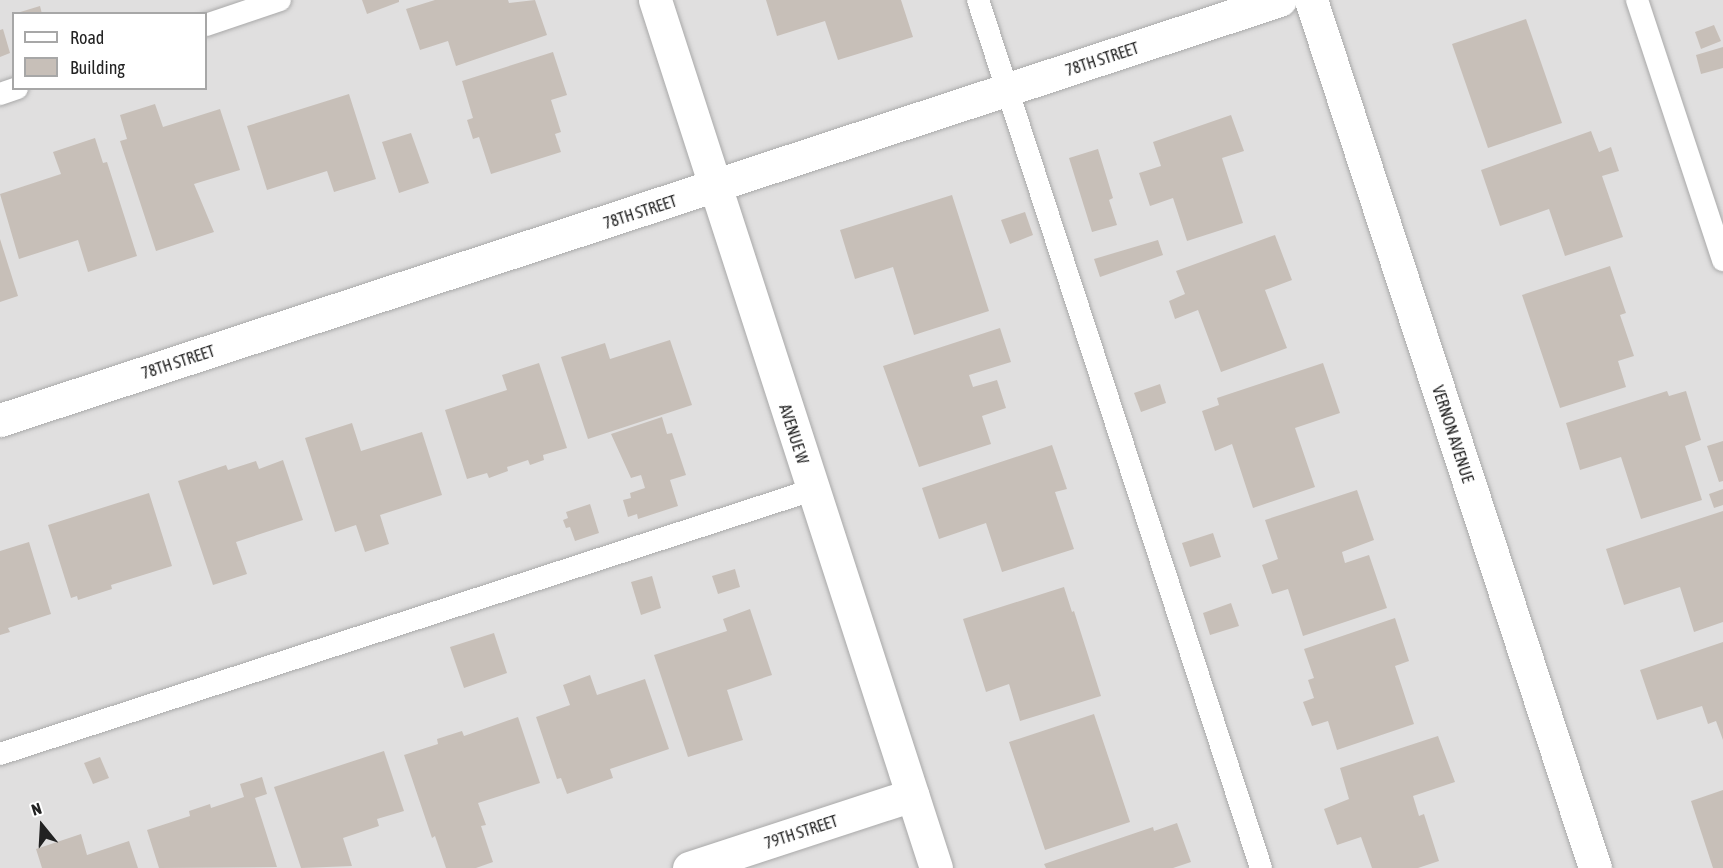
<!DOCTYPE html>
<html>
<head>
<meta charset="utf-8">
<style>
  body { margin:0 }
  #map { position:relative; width:1723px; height:868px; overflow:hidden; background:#f2efe9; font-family:"Asap Condensed",sans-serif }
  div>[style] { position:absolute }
  .residential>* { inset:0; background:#e0dfdf }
  .building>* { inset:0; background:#c7bfb8 }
  .roads { filter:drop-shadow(0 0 2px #a9a9a9) drop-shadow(0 0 2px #a9a9a9) }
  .lane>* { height:22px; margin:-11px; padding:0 11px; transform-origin:11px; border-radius:11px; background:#fff }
  .street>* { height:33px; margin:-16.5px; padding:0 16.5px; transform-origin:16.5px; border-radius:16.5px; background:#fff }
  span { translate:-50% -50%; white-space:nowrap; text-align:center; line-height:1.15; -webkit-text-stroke:5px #fff; paint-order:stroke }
  .street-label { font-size:16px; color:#222 }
  .legend { position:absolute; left:12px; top:12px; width:195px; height:78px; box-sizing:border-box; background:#fff; border:2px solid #a7a7a7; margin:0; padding:8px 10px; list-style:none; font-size:18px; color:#222 }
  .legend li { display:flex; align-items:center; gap:12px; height:30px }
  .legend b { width:30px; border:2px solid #a7a7a7 }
  .north { position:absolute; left:12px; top:796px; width:60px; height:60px; -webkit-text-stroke:4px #fff; paint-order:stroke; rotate:342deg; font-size:16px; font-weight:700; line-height:24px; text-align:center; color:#222 }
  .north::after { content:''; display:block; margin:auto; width:21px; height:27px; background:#222; clip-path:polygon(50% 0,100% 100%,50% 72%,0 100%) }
</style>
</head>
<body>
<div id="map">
  <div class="residential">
    <i style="clip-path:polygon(evenodd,0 0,1723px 0,1723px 868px,0 868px,0 0,14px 14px,206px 14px,206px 88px,14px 88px,14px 14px)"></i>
  </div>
  <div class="building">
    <i style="clip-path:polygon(362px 0,399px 0,399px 2px,367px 14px)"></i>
    <i style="clip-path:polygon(435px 0,508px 0,509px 3px,535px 0,547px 35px,456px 66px,448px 41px,420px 50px,406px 9px)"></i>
    <i style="clip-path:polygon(766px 0,901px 0,913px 37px,838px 60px,825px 21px,777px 36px)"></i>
    <i style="clip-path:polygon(40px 6px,42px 14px,17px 14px,17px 13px)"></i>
    <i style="clip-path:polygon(1526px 19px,1562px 123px,1488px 148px,1452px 44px)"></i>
    <i style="clip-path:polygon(1714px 25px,1721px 41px,1701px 49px,1695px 32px)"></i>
    <i style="clip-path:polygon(3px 29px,10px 53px,0 57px,0 30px)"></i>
    <i style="clip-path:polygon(1723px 47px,1723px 68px,1701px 74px,1696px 55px)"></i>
    <i style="clip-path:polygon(553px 52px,567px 95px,551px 100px,561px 132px,555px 134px,561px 152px,491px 174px,479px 137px,473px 139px,467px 120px,473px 118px,462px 81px)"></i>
    <i style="clip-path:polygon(349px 94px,376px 179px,334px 192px,327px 171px,267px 190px,247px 126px)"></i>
    <i style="clip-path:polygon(155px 104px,163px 127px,220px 109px,240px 170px,194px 184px,214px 232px,156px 251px,120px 141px,127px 139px,120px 115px)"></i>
    <i style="clip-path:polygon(1231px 115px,1244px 151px,1222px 158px,1243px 223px,1187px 241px,1173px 198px,1150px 206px,1139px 173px,1161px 166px,1153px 142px)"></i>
    <i style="clip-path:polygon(1591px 131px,1599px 152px,1611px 147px,1619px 171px,1602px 176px,1623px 237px,1565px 256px,1549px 209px,1500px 226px,1481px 170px)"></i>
    <i style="clip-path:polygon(411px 133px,429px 183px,399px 193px,382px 142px)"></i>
    <i style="clip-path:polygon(95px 138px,103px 163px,107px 162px,137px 256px,88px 272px,78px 240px,19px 259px,0 194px,61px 174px,53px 152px)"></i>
    <i style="clip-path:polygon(1098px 149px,1113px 198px,1109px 200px,1117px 225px,1092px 232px,1069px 158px)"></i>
    <i style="clip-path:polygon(952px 195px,989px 311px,914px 335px,893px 267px,855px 279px,840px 230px)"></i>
    <i style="clip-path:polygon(1025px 212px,1033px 235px,1010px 244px,1001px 220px)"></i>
    <i style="clip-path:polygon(1275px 235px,1292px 280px,1265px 290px,1287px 348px,1221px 372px,1198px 310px,1175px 319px,1169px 301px,1185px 294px,1176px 271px)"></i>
    <i style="clip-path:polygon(0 239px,18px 296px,0 302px)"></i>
    <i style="clip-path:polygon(1158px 240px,1163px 255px,1100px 277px,1094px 259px)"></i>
    <i style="clip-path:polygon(1610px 266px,1626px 313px,1620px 315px,1634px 356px,1618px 361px,1626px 387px,1560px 408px,1522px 295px)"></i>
    <i style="clip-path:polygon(1000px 328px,1011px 362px,969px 375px,973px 387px,997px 380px,1006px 408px,982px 416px,991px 444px,919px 467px,883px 366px)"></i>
    <i style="clip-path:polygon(670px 340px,692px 405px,588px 439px,561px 357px,605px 343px,610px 359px)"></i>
    <i style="clip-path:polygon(539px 363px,567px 448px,543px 455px,544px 460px,530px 465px,528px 460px,507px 467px,508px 471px,489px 478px,487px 473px,467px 479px,445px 410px,507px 390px,502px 375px)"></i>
    <i style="clip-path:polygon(1323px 363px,1340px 413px,1295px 428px,1315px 487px,1253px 508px,1232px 444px,1215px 451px,1202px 411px,1219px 405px,1217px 398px)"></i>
    <i style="clip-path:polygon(1160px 384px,1166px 403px,1141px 412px,1134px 393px)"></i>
    <i style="clip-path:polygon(1667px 391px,1669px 396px,1686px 391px,1701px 440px,1685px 446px,1702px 500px,1641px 519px,1621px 457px,1580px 470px,1566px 423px)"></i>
    <i style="clip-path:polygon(662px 417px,667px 434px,672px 433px,686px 475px,670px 480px,678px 506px,638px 519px,637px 514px,628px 517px,623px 500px,631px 498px,630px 493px,645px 488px,641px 475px,631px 478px,611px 434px)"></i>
    <i style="clip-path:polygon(352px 423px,361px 451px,422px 432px,442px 495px,380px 515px,389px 544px,365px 552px,356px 525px,335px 532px,305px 438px)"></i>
    <i style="clip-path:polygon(1723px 441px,1723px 481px,1719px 482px,1707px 446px)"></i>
    <i style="clip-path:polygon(1052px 445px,1067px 489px,1055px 492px,1074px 549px,1002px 572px,986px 523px,939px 539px,922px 488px)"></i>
    <i style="clip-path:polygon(283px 460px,303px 520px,236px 542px,247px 574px,213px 585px,178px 481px,226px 465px,228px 470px,256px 461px,259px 469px)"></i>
    <i style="clip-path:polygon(1723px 489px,1723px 505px,1714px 508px,1709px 494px)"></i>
    <i style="clip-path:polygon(1357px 490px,1374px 540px,1342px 552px,1345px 563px,1369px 555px,1387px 608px,1303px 636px,1288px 589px,1272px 594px,1262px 565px,1278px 559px,1265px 520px)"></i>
    <i style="clip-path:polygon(149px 493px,172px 566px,111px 585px,112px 589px,78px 600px,77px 596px,71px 598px,48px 525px)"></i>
    <i style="clip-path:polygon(590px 504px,599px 533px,575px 541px,570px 527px,566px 528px,563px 520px,568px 518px,566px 512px)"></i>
    <i style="clip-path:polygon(1723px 511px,1723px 622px,1694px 632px,1680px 587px,1624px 605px,1606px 549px)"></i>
    <i style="clip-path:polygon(1213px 533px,1221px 557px,1190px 567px,1182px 543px)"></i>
    <i style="clip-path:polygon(29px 542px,51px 614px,8px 628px,10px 632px,0 635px,0 551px)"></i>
    <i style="clip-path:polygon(735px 569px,740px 587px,718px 594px,712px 576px)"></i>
    <i style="clip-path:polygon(652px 576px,661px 608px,641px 615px,631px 582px)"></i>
    <i style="clip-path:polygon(1064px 587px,1072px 612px,1074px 611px,1101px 696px,1020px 721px,1009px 684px,986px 692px,963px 619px)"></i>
    <i style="clip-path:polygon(1231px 603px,1239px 626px,1210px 635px,1203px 613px)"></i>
    <i style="clip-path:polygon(750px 609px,772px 675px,727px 690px,743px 740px,688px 757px,654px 655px,727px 631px,723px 619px)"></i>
    <i style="clip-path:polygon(1395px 618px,1409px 661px,1395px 666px,1414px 724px,1337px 750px,1328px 721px,1312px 726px,1303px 702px,1314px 698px,1308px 680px,1314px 678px,1304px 649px)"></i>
    <i style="clip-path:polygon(494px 633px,507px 673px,464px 688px,450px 647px)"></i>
    <i style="clip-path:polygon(1723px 642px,1723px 740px,1716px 721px,1708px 724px,1702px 706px,1657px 720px,1640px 670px)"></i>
    <i style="clip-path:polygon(590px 675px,597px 695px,645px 679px,669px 749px,610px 769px,613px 778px,567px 794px,561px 778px,557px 779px,536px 717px,570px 705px,563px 685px)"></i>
    <i style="clip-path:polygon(1094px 714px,1130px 822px,1045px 850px,1009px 742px)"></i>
    <i style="clip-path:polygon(518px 717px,540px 783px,478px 803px,486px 825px,481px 826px,493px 862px,476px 868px,446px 868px,435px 836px,432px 838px,404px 755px,438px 744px,437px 739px,462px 731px,464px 736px)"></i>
    <i style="clip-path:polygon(1438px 736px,1455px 782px,1413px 796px,1419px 816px,1424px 814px,1439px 861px,1418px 868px,1372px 868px,1361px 837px,1337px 845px,1324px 809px,1349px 799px,1340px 768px)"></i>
    <i style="clip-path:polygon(384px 751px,404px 811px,377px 819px,379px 826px,343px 838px,352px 866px,301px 868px,274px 787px)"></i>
    <i style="clip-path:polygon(100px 757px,109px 778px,93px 784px,84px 763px)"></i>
    <i style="clip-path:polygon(262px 777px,267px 794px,255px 798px,277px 867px,159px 868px,147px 830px,190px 816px,189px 811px,210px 804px,211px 808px,244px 797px,240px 784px)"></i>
    <i style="clip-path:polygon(1723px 790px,1723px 868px,1713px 868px,1691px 801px)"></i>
    <i style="clip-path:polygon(1177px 823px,1191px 862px,1173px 868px,1046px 868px,1044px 864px,1153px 827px,1154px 831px)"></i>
    <i style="clip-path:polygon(81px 834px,87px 855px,129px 841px,138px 868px,42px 868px,36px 849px)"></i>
  </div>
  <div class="roads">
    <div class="lane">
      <i style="left:978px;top:0;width:913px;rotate:71.94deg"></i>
      <i style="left:1637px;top:0;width:274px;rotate:71.7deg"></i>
      <i style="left:206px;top:25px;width:78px;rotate:-18.7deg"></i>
      <i style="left:0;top:94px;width:18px;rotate:-19deg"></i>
      <i style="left:0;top:754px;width:854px;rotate:-18.01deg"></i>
    </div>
    <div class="street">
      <i style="left:655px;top:0;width:912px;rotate:72.06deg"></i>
      <i style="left:1311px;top:0;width:913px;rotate:71.88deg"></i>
      <i style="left:0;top:420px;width:1347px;rotate:-18.17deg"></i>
      <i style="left:689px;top:868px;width:235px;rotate:-18.1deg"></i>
    </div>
  </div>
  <div class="street-label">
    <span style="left:1102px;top:59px;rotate:-18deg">78TH STREET</span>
    <span style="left:640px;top:212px;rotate:-18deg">78TH STREET</span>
    <span style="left:178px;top:362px;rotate:-18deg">78TH STREET</span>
    <span style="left:794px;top:434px;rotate:72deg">AVENUE W</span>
    <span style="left:1453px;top:434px;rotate:72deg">VERNON AVENUE</span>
    <span style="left:801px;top:832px;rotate:-18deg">79TH STREET</span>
  </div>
  <ul class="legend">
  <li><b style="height:8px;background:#fff"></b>Road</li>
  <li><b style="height:16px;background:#c7bfb8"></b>Building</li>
  </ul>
  <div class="north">N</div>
</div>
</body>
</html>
